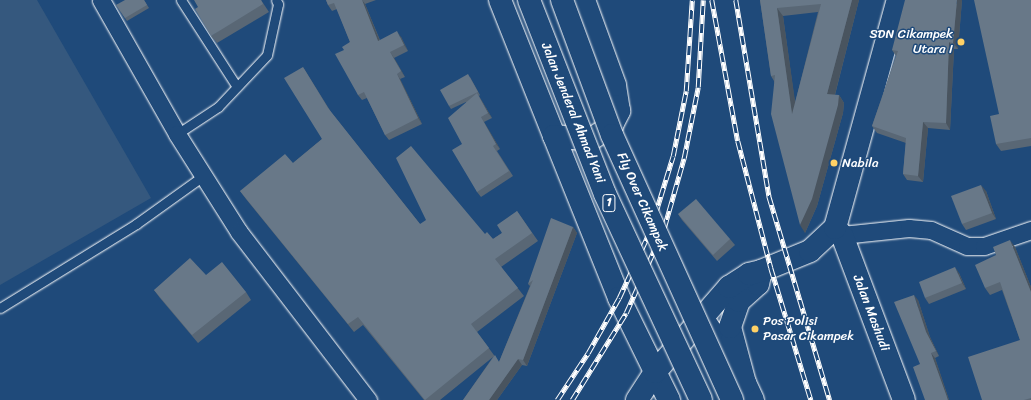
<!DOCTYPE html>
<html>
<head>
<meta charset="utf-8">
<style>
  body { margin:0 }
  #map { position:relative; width:1031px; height:400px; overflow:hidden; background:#1f4a7a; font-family:Sriracha,sans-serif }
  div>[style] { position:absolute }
  .built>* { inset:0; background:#35587e }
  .roads { filter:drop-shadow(0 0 1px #fff) drop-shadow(0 0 1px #fff) }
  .lane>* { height:9px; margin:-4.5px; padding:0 4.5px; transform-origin:4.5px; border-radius:4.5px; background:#1f4a7a }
  .street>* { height:17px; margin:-8.5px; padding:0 8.5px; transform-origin:8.5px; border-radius:8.5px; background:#1f4a7a }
  .secondary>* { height:22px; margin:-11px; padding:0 11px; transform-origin:11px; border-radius:11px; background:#1f4a7a }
  .highway>* { height:22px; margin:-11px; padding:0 11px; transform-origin:11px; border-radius:11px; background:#1f4a7a }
  .rail>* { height:4.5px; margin-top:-2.25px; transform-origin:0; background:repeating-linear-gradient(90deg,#1f4a7a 0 9px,#fff 0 18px); box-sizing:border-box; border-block:1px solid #fff }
  .bridges { filter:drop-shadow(0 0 1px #fff) drop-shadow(0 0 1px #fff) }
  .highway-bridge>* { height:22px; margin:-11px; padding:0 11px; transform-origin:11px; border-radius:11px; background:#1f4a7a }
  .wall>* { inset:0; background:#596775 }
  .shaded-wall>* { inset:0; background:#49545f }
  .building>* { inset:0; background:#687888 }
  .dots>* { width:11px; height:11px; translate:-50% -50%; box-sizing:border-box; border:2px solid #1f4a7a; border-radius:50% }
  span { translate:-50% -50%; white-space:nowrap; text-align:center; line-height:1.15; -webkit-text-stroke:3px #1f4a7a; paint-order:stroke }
  .shield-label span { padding:1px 3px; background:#1f4a7a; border:1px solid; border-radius:3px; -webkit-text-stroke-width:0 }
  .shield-label { font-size:12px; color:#fff; font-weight:700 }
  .poi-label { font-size:13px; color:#fff }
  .right { translate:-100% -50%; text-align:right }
  .left { translate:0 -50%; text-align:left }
  .street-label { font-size:13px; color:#fff }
</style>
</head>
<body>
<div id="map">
  <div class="built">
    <i style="clip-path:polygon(0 0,37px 0,151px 198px,0 285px)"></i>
  </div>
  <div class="roads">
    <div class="lane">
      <i style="left:181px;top:0;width:103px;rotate:57.2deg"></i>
      <i style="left:177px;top:134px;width:49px;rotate:-33.4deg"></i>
      <i style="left:218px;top:107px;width:71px;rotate:-46.7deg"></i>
      <i style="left:267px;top:55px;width:52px;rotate:-77.8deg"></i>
      <i style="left:278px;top:4px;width:4px;rotate:-117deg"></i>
      <i style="left:0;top:308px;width:160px;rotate:-31.7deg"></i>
      <i style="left:136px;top:224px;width:82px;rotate:-35.6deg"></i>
    </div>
    <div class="street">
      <i style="left:101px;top:0;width:154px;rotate:60.4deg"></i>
      <i style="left:177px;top:134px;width:116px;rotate:57.7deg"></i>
      <i style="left:239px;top:232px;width:212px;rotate:52.5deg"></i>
      <i style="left:842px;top:235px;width:67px;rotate:-6deg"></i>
      <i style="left:909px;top:228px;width:22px;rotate:5deg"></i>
      <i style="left:931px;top:230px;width:39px;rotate:24deg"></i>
      <i style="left:967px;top:246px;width:17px"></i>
      <i style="left:984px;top:246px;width:50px;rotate:-18.8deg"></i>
    </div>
    <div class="secondary">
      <i style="left:835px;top:228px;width:10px;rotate:45deg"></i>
      <i style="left:842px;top:235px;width:176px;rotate:69.4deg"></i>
      <i style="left:761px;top:271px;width:53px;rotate:-22.2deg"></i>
      <i style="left:810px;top:251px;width:34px;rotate:-43deg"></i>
      <i style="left:835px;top:228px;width:237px;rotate:-74.6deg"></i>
    </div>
    <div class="highway">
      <i style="left:500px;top:0;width:146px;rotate:68.3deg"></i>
      <i style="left:554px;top:136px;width:36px;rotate:6deg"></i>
      <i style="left:590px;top:140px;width:27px;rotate:-34deg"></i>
      <i style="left:612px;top:125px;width:16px;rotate:-63deg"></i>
      <i style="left:619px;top:111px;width:26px;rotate:-99deg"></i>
      <i style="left:615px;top:85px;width:90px;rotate:-110deg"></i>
      <i style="left:554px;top:136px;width:175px;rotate:68.1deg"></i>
      <i style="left:619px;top:298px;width:114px;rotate:63.9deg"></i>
      <i style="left:702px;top:317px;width:79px;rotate:56.9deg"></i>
      <i style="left:745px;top:383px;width:19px;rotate:65deg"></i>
      <i style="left:745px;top:383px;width:58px;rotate:-105deg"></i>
      <i style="left:730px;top:327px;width:28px;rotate:-71deg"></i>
      <i style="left:739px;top:301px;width:25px;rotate:-42deg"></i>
      <i style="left:758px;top:284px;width:13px;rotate:-77deg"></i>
      <i style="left:637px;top:400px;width:33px;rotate:-57deg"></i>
      <i style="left:655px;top:372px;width:113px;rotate:-49deg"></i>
      <i style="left:729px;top:287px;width:24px;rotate:-33deg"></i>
      <i style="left:749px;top:274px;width:12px;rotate:-14deg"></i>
    </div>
  </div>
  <div class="rail">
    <i style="left:712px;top:0;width:143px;rotate:79.6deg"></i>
    <i style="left:738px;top:141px;width:131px;rotate:75.4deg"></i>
    <i style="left:771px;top:268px;width:138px;rotate:73.1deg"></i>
    <i style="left:736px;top:0;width:199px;rotate:80.4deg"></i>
    <i style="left:769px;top:196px;width:213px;rotate:73.4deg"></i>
    <i style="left:557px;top:400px;width:56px;rotate:-56.6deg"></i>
    <i style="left:588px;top:353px;width:63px;rotate:-60.6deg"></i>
    <i style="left:619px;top:298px;width:74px;rotate:-65.2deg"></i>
    <i style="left:650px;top:231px;width:78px;rotate:-73deg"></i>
    <i style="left:673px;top:156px;width:66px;rotate:-78.7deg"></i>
    <i style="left:686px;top:91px;width:91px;rotate:-86.2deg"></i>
    <i style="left:572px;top:400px;width:102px;rotate:-58.2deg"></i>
    <i style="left:626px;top:313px;width:93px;rotate:-65.9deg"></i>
    <i style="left:664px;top:228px;width:73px;rotate:-74.1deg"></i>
    <i style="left:684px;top:158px;width:72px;rotate:-78.8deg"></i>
    <i style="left:698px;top:87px;width:87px;rotate:-86.7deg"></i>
  </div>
  <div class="bridges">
    <div class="highway-bridge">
      <i style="left:529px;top:0;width:208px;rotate:68.6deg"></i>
      <i style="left:605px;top:194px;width:227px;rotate:65deg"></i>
      <i style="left:562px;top:0;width:144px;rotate:69.7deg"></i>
      <i style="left:612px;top:135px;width:291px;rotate:65.6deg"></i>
    </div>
  </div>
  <div class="wall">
    <i style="clip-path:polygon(144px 0,149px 8px,127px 21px,116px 5px)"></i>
    <i style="clip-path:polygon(261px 0,269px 12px,217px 43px,211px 36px)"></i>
    <i style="clip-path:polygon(326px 0,376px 0,365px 4px,380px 40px,401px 37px,408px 51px,394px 58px,405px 77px,400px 79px,422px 124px,389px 140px,385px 135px,367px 98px,362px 100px,358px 95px,344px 50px,350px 42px,337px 9px,332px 11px,328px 5px)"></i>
    <i style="clip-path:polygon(evenodd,760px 0,859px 0,835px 95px,839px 95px,844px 103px,843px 113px,817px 206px,805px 233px,774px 81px,771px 76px,760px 0,818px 12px,795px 103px,783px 16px,818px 12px)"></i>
    <i style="clip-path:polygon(962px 0,958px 49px,954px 49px,950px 130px,928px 128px,923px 182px,907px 180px,903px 174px,906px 143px,877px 133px,872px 126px,896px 56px,892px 50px)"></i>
    <i style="clip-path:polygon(1031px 0,1031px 146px,1001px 151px,996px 144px,999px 114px)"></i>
    <i style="clip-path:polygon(303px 67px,308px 75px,331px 112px,420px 224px,485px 234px,493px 239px,502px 233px,517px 211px,538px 241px,501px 267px,524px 296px,477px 332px,499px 362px,530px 286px,528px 284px,573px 227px,577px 233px,527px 366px,522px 365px,497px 400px,463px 400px,493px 357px,440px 400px,424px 400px,363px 325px,354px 332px,246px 199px,240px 191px,293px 163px,322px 139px)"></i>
    <i style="clip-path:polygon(470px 77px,480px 95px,479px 96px,492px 118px,484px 122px,500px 149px,497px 151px,513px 176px,481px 197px,477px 192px,462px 144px,466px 102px,451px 109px,449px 106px)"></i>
    <i style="clip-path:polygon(986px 191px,996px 219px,966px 230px,962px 224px)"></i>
    <i style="clip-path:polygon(678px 214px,730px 239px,735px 245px,717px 261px,682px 220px)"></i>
    <i style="clip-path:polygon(1015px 247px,1031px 287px,1031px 400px,982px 400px,1020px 340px,1002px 290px,990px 295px,985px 288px)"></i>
    <i style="clip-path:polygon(959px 273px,966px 289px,929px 304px,925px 298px)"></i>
    <i style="clip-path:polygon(206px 275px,246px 292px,251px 300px,198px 343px,160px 298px,154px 290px)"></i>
    <i style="clip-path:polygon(918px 300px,930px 337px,939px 356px,935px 358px,949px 400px,920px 364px)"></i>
  </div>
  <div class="shaded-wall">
    <i style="clip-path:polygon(362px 0,365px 4px,382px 46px,378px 41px)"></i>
    <i style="clip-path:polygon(852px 0,859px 0,833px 102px,827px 94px)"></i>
    <i style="clip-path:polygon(957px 0,962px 0,958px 49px,953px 43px)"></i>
    <i style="clip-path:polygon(777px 8px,783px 16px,798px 122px,792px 114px)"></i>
    <i style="clip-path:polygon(397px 31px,401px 37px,408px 51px,404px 45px)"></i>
    <i style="clip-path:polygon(949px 42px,954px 49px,950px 130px,946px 123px)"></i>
    <i style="clip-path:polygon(390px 52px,394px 58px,405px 77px,401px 71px)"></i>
    <i style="clip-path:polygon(397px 74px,400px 79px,422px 124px,418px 118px)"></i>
    <i style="clip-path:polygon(477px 93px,492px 118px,488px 113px)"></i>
    <i style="clip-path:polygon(839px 95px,844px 103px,843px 113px,817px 206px,805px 233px,800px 225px)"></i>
    <i style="clip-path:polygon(481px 117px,484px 122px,500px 149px,496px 144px)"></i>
    <i style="clip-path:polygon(923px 122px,928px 128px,923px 182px,918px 176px)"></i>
    <i style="clip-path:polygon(981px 185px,986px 191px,996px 219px,992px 213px)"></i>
    <i style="clip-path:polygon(573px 227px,577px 233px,527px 366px,523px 360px)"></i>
    <i style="clip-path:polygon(1010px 240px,1015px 247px,1031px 287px,1031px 292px)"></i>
    <i style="clip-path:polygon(955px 267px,959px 273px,966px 289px,962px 283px)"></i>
    <i style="clip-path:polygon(914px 295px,918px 300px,930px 337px,939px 356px,936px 351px,926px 332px)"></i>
    <i style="clip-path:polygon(931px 353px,935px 358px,949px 400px,948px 400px)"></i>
    <i style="clip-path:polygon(518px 359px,522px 365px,497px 400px,489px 400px)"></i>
  </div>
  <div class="building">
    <i style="clip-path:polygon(125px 0,144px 0,147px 5px,125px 18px,116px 5px)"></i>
    <i style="clip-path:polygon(194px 0,261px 0,263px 4px,211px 36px,195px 9px,198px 7px)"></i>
    <i style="clip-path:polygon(326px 0,362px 0,378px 41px,397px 31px,404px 45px,390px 52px,401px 71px,397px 74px,418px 118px,385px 135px,364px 92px,358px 95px,335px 54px,344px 50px,342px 47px,350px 42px,334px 3px,328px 5px)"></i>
    <i style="clip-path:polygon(evenodd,760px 0,852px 0,827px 94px,839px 95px,838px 105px,812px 199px,800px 225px,771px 114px,775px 75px,771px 76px,760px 0,821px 4px,792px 114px,777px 8px,821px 4px)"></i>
    <i style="clip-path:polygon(905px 0,957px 0,953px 43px,949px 42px,946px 123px,923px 122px,918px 176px,903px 174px,906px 138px,872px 126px,898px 51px,892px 50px)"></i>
    <i style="clip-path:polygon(974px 0,1031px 0,1031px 138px,996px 144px,990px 116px,999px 114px)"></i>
    <i style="clip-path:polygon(303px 67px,328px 108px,420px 224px,426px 220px,396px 158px,411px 146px,485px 234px,487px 232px,493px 239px,502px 233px,497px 225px,517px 211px,532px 233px,495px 259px,518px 288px,471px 324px,489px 348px,425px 400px,358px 317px,348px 324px,240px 191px,285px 154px,293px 163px,322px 139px,284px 78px)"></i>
    <i style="clip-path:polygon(468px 74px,478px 92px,449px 106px,440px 90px)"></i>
    <i style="clip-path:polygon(477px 93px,488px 113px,481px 117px,496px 144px,493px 146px,509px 171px,477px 192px,452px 150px,462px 144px,448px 118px)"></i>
    <i style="clip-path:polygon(981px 185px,992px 213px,962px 224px,951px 196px)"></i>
    <i style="clip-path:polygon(696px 199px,730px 239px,713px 255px,678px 214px)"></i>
    <i style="clip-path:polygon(551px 218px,573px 227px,523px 360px,518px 359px,489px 400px,463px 400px,495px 355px,499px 362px,533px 280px,528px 284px)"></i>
    <i style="clip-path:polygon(1010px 240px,1031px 292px,1031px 398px,1024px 400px,982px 400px,968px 357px,1020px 340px,1000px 282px,985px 288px,975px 265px,996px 255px,993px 247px)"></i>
    <i style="clip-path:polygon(190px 258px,206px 275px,222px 262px,246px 292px,192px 335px,154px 290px)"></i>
    <i style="clip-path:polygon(955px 267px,962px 283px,925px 298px,919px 282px)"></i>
    <i style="clip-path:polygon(914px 295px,926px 332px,936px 351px,931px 353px,948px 400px,925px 400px,913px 367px,920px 364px,894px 302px)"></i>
  </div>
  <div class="dots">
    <i style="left:961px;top:42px;background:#ffd166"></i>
    <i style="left:834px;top:163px;background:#ffd166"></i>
    <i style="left:755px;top:329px;background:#ffd166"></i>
  </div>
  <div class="shield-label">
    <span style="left:609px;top:203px">1</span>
  </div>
  <div class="poi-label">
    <span class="right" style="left:953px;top:42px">SDN Cikampek<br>Utara I</span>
    <span class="left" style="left:842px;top:163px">Nabila</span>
    <span class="left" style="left:763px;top:329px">Pos Polisi<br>Pasar Cikampek</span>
  </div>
  <div class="street-label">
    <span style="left:573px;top:113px;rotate:68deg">Jalan Jenderal Ahmad Yani</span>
    <span style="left:642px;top:202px;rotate:66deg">Fly Over Cikampek</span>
    <span style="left:871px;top:313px;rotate:69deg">Jalan Mashudi</span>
  </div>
</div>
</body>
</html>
